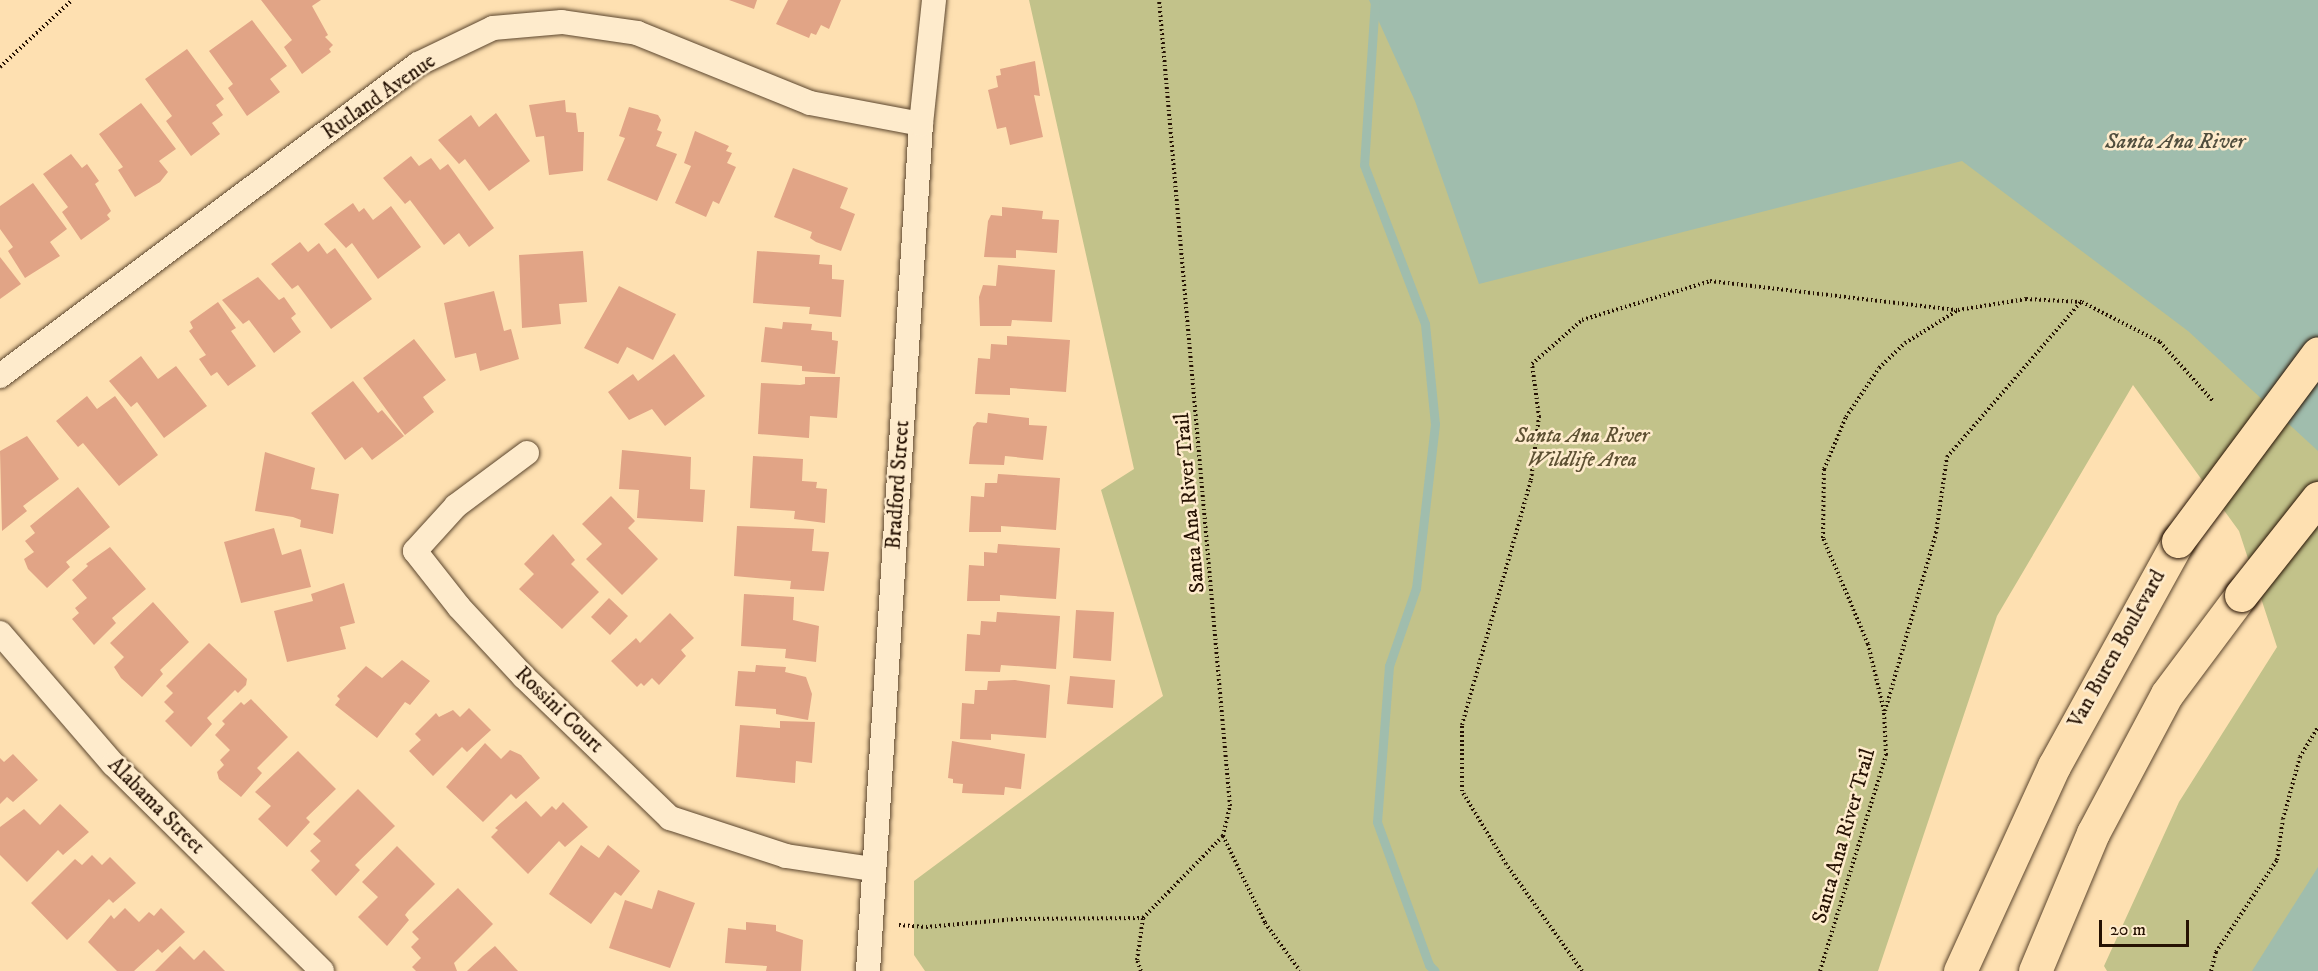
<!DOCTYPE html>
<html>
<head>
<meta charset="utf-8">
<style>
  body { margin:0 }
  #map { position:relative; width:2318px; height:971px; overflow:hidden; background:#fee0b1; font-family:"IM FELL DW Pica",serif }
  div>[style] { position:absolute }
  .green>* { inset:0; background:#c2c28a }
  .water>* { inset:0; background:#a0bdad }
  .stream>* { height:9px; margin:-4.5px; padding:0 4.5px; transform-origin:4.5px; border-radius:4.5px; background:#a0bdad }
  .building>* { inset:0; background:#e1a486 }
  .path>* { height:4px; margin-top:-2px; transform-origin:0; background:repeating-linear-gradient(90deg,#261203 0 1.5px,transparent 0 4.5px) }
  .roads { filter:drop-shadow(0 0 2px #5c462e) drop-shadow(0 0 2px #5c462e) }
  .street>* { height:24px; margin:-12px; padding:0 12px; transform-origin:12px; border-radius:12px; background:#feebcc }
  .primary>* { height:33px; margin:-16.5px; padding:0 16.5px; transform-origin:16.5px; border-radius:16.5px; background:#fee0b1 }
  .bridges { filter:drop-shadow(0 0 2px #261203) drop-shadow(0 0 2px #261203) }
  .primary-bridge>* { height:33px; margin:-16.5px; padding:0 16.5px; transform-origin:16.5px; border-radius:16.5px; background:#fee0b1 }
  span { translate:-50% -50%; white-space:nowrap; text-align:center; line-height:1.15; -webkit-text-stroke:5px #feebcc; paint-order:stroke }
  .street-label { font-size:21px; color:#261203 }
  .park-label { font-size:21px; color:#5d5032; font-style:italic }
  .water-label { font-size:22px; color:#514e3e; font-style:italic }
  .scale { position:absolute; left:2099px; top:920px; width:90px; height:27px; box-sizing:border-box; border:3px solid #261203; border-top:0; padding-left:8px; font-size:18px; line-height:21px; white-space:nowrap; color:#261203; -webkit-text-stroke:4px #feebcc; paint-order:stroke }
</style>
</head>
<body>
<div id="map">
  <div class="green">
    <i style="clip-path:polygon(1029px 0,2318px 0,2318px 971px,2107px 971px,2104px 966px,2179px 802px,2277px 647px,2239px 531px,2133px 385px,1997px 616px,1878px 971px,925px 971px,914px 955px,914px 881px,1163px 696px,1101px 490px,1134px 469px)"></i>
  </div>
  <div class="water">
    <i style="clip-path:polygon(1369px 0,2318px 0,2318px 451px,2188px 331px,1962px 161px,1479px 284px,1415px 101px)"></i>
    <i style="clip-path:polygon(2318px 867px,2318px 971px,2252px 971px)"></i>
  </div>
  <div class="stream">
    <i style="left:1375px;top:0;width:165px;rotate:93.8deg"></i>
    <i style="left:1364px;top:165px;width:170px;rotate:69deg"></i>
    <i style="left:1425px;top:324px;width:100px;rotate:84.3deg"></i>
    <i style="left:1435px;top:424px;width:165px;rotate:96.6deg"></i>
    <i style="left:1416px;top:588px;width:83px;rotate:109.1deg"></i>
    <i style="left:1389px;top:666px;width:156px;rotate:94.4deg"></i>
    <i style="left:1377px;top:822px;width:152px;rotate:70deg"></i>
    <i style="left:1429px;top:965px;width:8px;rotate:45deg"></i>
  </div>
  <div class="building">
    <i style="clip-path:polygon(261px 0,321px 0,312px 6px,328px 35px,325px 37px,333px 45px,329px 49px,331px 52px,302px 74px,284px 47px,292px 40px)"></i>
    <i style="clip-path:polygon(729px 0,757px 0,754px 9px)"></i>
    <i style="clip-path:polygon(788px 0,841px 0,829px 29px,821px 25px,816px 35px,811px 33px,809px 38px,776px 24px)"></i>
    <i style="clip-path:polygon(252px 20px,287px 66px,270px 79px,280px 92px,247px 116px,228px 88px,233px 84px,209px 51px)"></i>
    <i style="clip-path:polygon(187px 49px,224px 99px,216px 105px,223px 115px,212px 123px,220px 134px,191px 156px,166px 121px,172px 116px,145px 79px)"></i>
    <i style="clip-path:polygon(1035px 61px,1040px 96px,1034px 95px,1043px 137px,1010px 145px,1006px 127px,997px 129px,988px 90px,998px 87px,996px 76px,1001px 75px,1000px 69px)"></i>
    <i style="clip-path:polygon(565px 100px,566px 112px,576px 113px,578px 132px,584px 132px,583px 171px,549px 175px,544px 136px,536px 137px,529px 105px)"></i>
    <i style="clip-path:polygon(141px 103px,176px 149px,159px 161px,168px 172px,160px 182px,135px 197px,118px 170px,123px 167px,99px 134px)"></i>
    <i style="clip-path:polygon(629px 107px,658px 115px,661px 120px,657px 130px,662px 132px,656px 146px,677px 154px,657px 201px,607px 180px,625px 138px,619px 136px)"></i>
    <i style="clip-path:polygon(496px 113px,530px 161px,489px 191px,465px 159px,459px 164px,438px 140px,471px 115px,479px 127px)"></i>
    <i style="clip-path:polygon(695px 131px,729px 146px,726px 151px,732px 153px,727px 163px,736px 167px,719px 204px,713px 201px,706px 217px,675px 203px,691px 166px,684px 163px)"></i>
    <i style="clip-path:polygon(71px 154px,82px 168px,87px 164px,99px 181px,95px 184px,111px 211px,107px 215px,110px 219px,81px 240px,62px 212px,68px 207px,43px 174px)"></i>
    <i style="clip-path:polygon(411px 156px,419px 166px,431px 158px,440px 170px,448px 164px,494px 228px,469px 247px,459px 233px,444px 245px,410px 200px,405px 204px,383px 178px)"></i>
    <i style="clip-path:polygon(793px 168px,848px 188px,840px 208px,855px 214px,841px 251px,816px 242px,810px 238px,812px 232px,774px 217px)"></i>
    <i style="clip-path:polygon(33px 183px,67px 229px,50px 242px,60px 256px,25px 278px,8px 251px,13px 247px,0 229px,0 206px)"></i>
    <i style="clip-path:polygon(353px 203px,359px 212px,364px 208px,373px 220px,391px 206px,421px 247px,378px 279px,352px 243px,346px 248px,324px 224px)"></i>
    <i style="clip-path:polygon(1002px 207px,1043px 211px,1042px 219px,1059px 220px,1057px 253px,1016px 250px,1016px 258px,984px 257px,988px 221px,991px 215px,1002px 216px)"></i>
    <i style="clip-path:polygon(300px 242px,308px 252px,319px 243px,327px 254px,335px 248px,372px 299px,331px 329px,298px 285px,292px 289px,271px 264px)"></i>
    <i style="clip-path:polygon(583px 251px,587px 302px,559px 304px,561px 324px,522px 328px,519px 255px)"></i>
    <i style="clip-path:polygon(757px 251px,820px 255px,819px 264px,832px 265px,832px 279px,844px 280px,841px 317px,809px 314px,810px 307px,753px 303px)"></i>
    <i style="clip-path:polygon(0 257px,21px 284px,0 299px)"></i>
    <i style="clip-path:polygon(998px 265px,1055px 270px,1052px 322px,1012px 320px,1011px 326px,980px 326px,979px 297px,983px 285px,996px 286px)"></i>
    <i style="clip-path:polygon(258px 277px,279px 300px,284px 297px,296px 314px,291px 318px,301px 332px,274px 353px,249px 320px,243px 324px,222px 300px)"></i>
    <i style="clip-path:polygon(619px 286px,676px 314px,653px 360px,627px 347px,618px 364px,584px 348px)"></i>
    <i style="clip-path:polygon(494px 291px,504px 331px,511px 329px,519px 359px,480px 371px,476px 353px,455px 358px,444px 303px)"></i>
    <i style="clip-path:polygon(218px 302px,236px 328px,231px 331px,256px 366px,228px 386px,217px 372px,211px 376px,199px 359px,206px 355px,189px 331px,193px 328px,190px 322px)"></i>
    <i style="clip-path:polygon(783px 322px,812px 324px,811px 330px,832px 332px,832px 340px,838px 341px,835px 374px,802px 371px,802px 366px,761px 362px,765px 327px,782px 329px)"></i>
    <i style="clip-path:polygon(1007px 336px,1070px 340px,1066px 392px,1010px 388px,1010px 395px,975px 394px,978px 358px,990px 359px,991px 344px,1007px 345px)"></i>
    <i style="clip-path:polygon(414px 339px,446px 380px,423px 397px,434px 412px,405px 435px,363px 378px)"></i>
    <i style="clip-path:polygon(674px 354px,705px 396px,665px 426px,652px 409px,629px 420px,608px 392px,633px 374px,638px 381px)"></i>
    <i style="clip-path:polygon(141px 356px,158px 379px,176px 366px,207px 406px,164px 438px,137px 402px,131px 407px,109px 381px)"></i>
    <i style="clip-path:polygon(805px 377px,840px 377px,837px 418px,810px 416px,809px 438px,758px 434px,761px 383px,800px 385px,805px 384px)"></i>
    <i style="clip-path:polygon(353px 381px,378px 413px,382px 410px,404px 436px,372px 460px,362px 447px,345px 460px,311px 413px)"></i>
    <i style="clip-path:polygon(87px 396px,97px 409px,115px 396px,158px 455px,119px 486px,83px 443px,78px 447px,56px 421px)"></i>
    <i style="clip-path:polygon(988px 413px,1029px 418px,1029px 425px,1047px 426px,1043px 460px,1005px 456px,1004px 465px,969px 464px,973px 427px,977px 422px,987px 423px)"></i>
    <i style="clip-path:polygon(27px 436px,59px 479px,23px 506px,27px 511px,2px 531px,0 451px)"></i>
    <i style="clip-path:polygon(622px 450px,691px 457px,690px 489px,705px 490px,703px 522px,637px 518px,639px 490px,619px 489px)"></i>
    <i style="clip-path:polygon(265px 452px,315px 468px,311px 489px,339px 494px,333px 534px,300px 527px,301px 520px,293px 517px,255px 511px)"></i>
    <i style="clip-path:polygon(753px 456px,803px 459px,802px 481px,817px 482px,816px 488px,827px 489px,825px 523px,794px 519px,795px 511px,750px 508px)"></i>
    <i style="clip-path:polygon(998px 474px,1060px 478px,1056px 530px,1001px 526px,1001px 532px,969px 532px,971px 496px,984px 497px,985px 483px,997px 483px)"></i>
    <i style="clip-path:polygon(78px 487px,110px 527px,66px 562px,70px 567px,47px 588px,28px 569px,24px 559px,34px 552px,25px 541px,35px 533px,30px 526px)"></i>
    <i style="clip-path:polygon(611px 496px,635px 521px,628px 528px,658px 559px,622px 595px,586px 559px,602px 544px,582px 524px)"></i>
    <i style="clip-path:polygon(737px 526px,814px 529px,812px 551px,829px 552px,824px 591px,790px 589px,791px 581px,734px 576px)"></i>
    <i style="clip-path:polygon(274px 528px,282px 555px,301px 549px,311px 587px,241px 603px,224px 542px)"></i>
    <i style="clip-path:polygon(553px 534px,575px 560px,571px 564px,599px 592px,562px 629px,519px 589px,534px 574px,524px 564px)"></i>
    <i style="clip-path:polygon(998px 544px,1060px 548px,1056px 599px,1000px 595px,1000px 601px,967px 601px,969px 565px,984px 566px,984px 552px,997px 553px)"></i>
    <i style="clip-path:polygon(110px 547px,146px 589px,112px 618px,116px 623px,94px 645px,72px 619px,79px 613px,75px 608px,87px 598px,72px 580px,88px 566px,86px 564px)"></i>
    <i style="clip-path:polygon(344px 583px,355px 623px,340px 627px,346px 649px,287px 662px,274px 611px,313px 601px,311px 594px)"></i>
    <i style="clip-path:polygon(744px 594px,794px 597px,793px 620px,819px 626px,816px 662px,785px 658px,786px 649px,741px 646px)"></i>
    <i style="clip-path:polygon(609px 598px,628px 616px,610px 635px,591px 617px)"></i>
    <i style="clip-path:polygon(153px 602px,189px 642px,160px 670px,163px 674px,142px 697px,121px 678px,114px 667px,124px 657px,110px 643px)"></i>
    <i style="clip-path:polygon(1076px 610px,1114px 612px,1111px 661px,1073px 658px)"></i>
    <i style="clip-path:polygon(997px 612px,1060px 616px,1056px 669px,1001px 665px,1000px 672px,965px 671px,967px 634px,980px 635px,981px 621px,996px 622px)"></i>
    <i style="clip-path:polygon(670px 613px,694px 638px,681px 650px,686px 656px,659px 685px,652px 678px,644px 686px,641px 683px,637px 687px,611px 661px,636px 638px,640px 643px)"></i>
    <i style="clip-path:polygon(209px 643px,247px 679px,246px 685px,238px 693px,235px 690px,207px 718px,212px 724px,191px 747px,165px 721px,174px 712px,164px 702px,173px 693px,166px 686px)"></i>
    <i style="clip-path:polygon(402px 660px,430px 681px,410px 705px,405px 702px,377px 738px,335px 705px,340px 699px,337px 696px,366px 666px,382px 678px)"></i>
    <i style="clip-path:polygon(756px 665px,786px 667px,785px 672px,806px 677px,812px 694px,808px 720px,776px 714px,776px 709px,735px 706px,738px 671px,755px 672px)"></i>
    <i style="clip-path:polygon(1070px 676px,1115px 680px,1113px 708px,1067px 704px)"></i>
    <i style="clip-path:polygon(1015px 680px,1050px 685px,1046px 738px,991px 734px,991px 740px,960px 739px,962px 703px,974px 704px,975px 690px,987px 690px,988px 681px)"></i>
    <i style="clip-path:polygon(251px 699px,288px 737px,257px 768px,262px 773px,241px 797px,219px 779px,217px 772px,224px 765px,220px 760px,230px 750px,215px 735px,225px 724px,222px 721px,241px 702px,244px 705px)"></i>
    <i style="clip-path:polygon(469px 708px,491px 730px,467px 752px,462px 747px,433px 776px,409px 751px,421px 740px,415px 734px,436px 713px,439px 717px,453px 710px,460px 717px)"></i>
    <i style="clip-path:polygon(780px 721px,815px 722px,812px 763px,796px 761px,795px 783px,736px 777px,740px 725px,780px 728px)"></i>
    <i style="clip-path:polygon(952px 741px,1025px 754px,1021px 789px,1005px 787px,1004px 795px,962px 793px,963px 784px,953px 783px,953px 779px,948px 778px)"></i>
    <i style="clip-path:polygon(485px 743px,501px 759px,510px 750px,521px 755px,540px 778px,516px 799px,511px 794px,483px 822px,446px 787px)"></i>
    <i style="clip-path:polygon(298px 751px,336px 789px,306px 818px,310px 822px,287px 847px,258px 819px,271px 806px,255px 792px)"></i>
    <i style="clip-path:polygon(13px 754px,38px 780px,13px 802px,7px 797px,0 804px,0 758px,4px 762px)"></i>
    <i style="clip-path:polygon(358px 789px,395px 826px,355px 865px,360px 870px,336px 896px,311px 870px,320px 861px,310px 851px,321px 841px,313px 834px)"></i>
    <i style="clip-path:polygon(526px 801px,541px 817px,552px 806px,556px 810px,563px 802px,588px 827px,565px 847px,559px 841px,528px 874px,491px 837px,498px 830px,495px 828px)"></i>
    <i style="clip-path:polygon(60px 804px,89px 832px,63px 855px,58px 850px,27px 882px,0 855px,0 827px,24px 809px,40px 825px)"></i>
    <i style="clip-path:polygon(581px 845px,599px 858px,608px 845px,640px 871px,621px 896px,615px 892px,591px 924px,549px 894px)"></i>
    <i style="clip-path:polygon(397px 846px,435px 884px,408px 911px,405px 915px,409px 920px,387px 946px,358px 917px,378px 897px,362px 882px)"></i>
    <i style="clip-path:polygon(92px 855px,102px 865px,110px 857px,136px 883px,113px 903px,109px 899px,67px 940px,31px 903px,75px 859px,82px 865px)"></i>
    <i style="clip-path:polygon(458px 888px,493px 924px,454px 963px,457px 971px,416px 971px,412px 967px,421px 958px,411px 947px,419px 939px,412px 932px)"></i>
    <i style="clip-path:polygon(658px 890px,695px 903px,670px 968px,609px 948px,625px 900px,652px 909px)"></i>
    <i style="clip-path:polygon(125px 908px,139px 922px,149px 912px,154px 916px,161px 908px,185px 932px,162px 953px,158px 949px,134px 971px,117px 971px,88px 942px,111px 915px,114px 919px)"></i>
    <i style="clip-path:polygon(746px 922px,776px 925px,776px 931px,803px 940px,801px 971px,766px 971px,767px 966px,725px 963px,728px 928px,746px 930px)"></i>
    <i style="clip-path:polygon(180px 946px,194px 960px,204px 950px,225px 971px,155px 971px)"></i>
    <i style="clip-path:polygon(495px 946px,518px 971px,467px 971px,483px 956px)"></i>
  </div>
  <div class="path">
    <i style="left:0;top:67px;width:98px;rotate:-42.9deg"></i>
    <i style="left:1885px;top:711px;width:185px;rotate:-74deg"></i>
    <i style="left:1936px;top:533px;width:77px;rotate:-81.8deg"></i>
    <i style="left:1947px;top:457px;width:205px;rotate:-49.2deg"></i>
    <i style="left:1223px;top:836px;width:97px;rotate:64.2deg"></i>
    <i style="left:1265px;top:923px;width:59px;rotate:53.9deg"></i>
    <i style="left:899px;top:925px;width:27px;rotate:4deg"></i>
    <i style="left:926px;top:927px;width:90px;rotate:-5.1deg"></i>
    <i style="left:1016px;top:919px;width:127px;rotate:-0.5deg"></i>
    <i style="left:1141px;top:971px;width:12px;rotate:-110deg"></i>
    <i style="left:1137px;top:960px;width:42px;rotate:-81.9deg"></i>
    <i style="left:1143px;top:918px;width:115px;rotate:-45.7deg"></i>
    <i style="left:1223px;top:836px;width:31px;rotate:-77deg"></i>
    <i style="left:1230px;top:806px;width:809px;rotate:-95.03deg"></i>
    <i style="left:1582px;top:971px;width:131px;rotate:-125.4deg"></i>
    <i style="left:1506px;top:864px;width:85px;rotate:-121.1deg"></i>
    <i style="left:1462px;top:791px;width:66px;rotate:-90deg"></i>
    <i style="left:1462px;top:725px;width:255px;rotate:-74.3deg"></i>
    <i style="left:1531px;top:480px;width:64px;rotate:-82.8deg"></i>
    <i style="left:1539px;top:417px;width:53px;rotate:-97.5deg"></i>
    <i style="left:1532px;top:364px;width:67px;rotate:-41.3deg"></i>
    <i style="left:1582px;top:320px;width:134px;rotate:-16.9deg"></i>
    <i style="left:1710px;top:281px;width:250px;rotate:6.7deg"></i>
    <i style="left:1820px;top:971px;width:226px;rotate:-73deg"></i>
    <i style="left:1886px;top:755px;width:44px;rotate:-92.6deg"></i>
    <i style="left:1884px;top:711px;width:69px;rotate:-103.4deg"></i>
    <i style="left:1868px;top:644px;width:115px;rotate:-113deg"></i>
    <i style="left:1823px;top:538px;width:69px;rotate:-89.2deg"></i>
    <i style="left:1824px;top:469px;width:56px;rotate:-67.1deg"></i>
    <i style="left:1846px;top:417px;width:59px;rotate:-56deg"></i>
    <i style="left:1879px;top:368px;width:36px;rotate:-44deg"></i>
    <i style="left:1905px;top:343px;width:62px;rotate:-31.9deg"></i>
    <i style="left:1958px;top:310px;width:69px;rotate:-9.2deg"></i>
    <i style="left:2026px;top:299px;width:56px;rotate:3.1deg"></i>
    <i style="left:2082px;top:302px;width:88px;rotate:27.1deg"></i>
    <i style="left:2160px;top:342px;width:79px;rotate:48.1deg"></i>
    <i style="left:2211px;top:971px;width:20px;rotate:-75deg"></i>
    <i style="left:2216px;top:952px;width:110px;rotate:-56.5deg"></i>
    <i style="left:2277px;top:860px;width:41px;rotate:-81.7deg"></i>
    <i style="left:2283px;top:819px;width:64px;rotate:-74.7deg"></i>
    <i style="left:2300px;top:757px;width:35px;rotate:-59deg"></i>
  </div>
  <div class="roads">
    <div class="street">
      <i style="left:0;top:376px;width:522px;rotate:-36.74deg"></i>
      <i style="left:418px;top:64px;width:83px;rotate:-25.6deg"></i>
      <i style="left:493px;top:28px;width:69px;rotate:-5deg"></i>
      <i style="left:562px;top:22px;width:76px;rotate:8.3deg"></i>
      <i style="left:637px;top:33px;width:187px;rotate:22deg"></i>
      <i style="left:810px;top:103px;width:113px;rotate:10.7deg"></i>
      <i style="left:527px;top:453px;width:89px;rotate:143.3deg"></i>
      <i style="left:456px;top:506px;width:61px;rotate:132.3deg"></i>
      <i style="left:415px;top:551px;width:71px;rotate:51.8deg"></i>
      <i style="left:459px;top:607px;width:96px;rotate:47.1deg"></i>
      <i style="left:524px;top:677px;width:203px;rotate:44deg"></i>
      <i style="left:670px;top:818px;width:122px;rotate:18.1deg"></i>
      <i style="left:786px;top:856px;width:88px;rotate:8.5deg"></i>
      <i style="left:0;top:633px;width:173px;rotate:49.2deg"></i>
      <i style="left:113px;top:764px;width:294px;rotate:44.7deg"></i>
      <i style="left:868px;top:971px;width:849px;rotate:-86.42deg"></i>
      <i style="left:921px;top:124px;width:125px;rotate:-84deg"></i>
    </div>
    <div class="primary">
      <i style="left:1960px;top:971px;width:226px;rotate:-65.4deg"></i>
      <i style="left:2054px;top:766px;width:257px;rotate:-61.1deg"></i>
      <i style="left:2035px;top:971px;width:150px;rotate:-67.2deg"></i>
      <i style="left:2093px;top:833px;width:157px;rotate:-62deg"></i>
      <i style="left:2167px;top:694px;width:124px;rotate:-53.2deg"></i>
    </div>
  </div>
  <div class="bridges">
    <div class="primary-bridge">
      <i style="left:2178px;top:541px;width:234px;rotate:-53.3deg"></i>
      <i style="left:2241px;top:595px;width:124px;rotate:-51.6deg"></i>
    </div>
  </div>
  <div class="street-label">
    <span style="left:379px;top:97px;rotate:-35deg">Rutland Avenue</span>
    <span style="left:898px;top:485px;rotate:-86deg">Bradford Street</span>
    <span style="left:1190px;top:503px;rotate:-95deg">Santa Ana River Trail</span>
    <span style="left:2117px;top:649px;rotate:-61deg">Van Buren Boulevard</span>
    <span style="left:559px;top:710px;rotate:44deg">Rossini Court</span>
    <span style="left:156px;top:806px;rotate:45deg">Alabama Street</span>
    <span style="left:1844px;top:836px;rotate:-74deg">Santa Ana River Trail</span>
  </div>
  <div class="park-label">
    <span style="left:1582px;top:448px">Santa Ana River<br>Wildlife Area</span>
  </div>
  <div class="water-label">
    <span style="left:2175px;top:142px">Santa Ana River</span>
  </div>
  <div class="scale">20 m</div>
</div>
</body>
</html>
